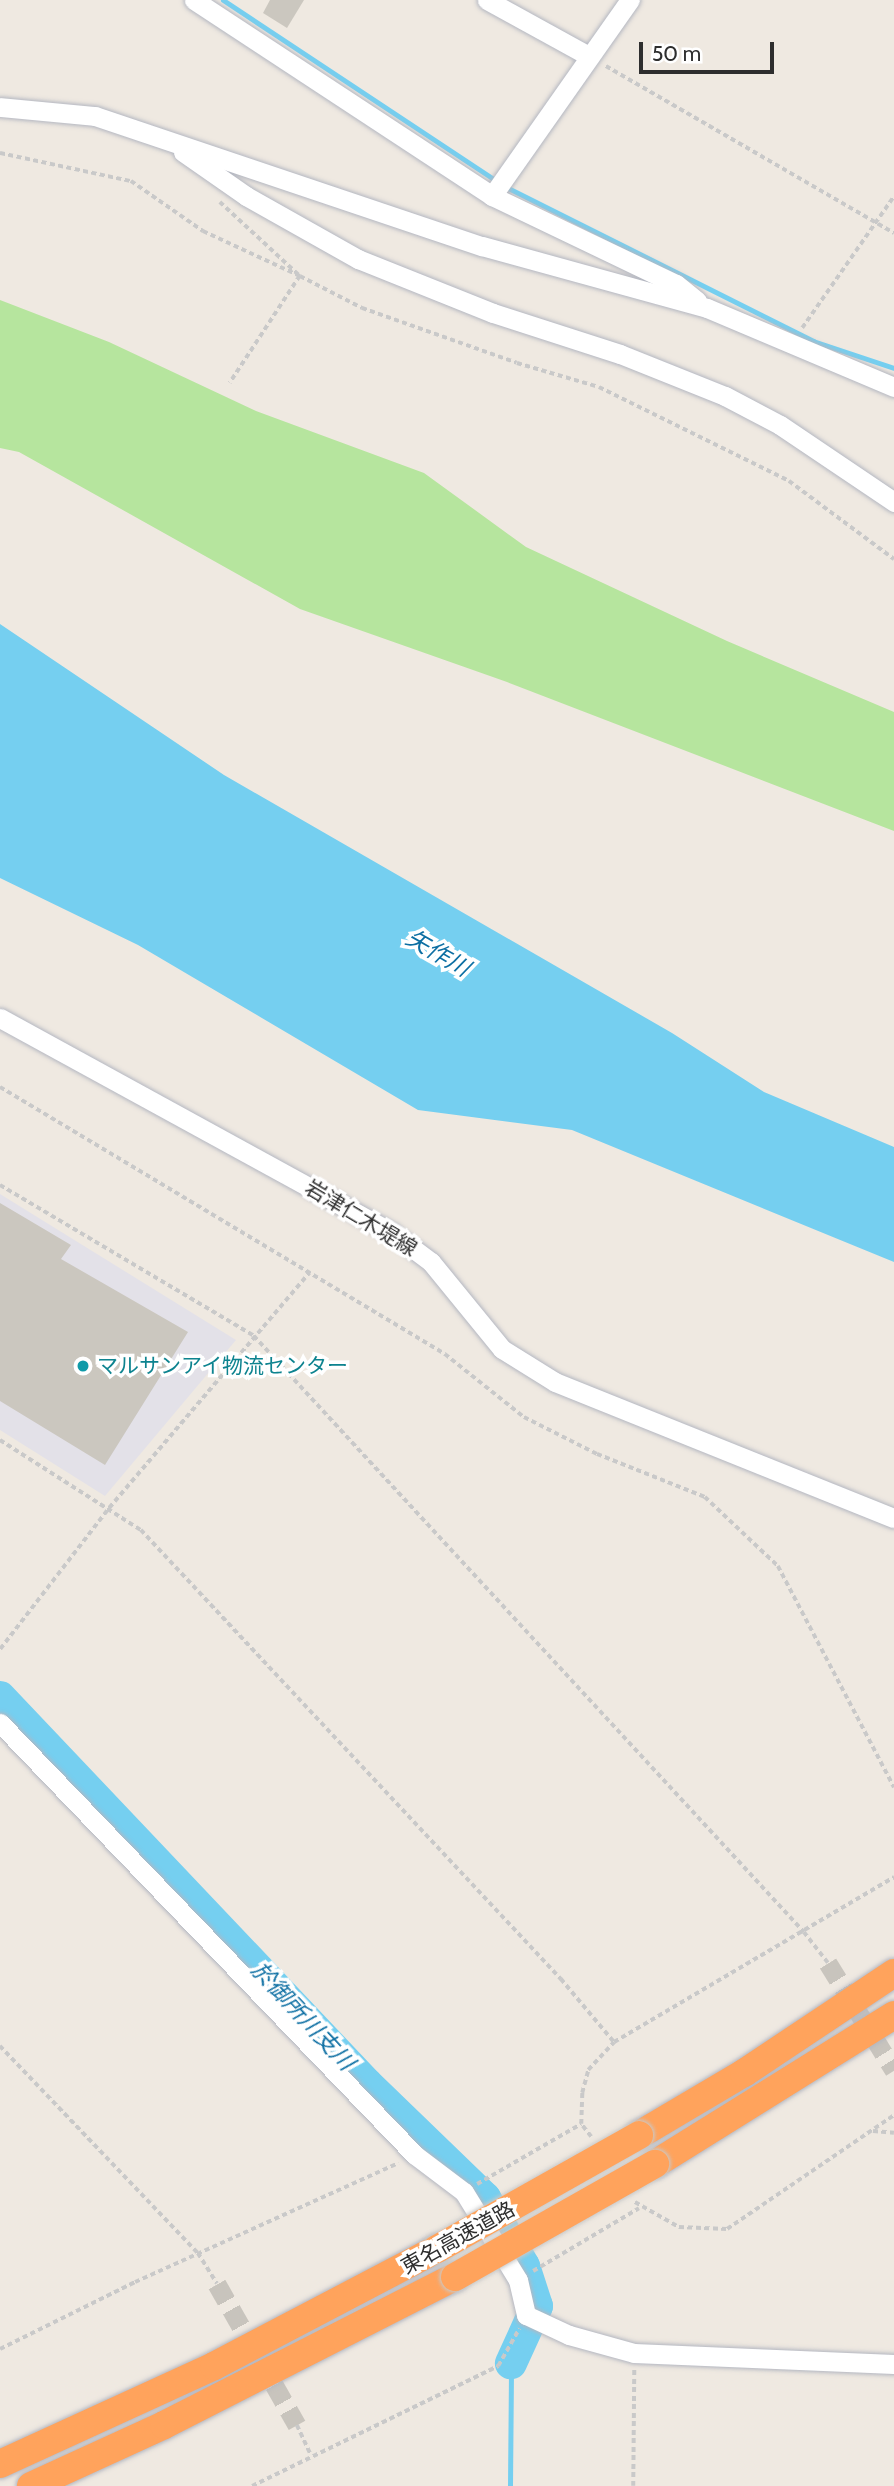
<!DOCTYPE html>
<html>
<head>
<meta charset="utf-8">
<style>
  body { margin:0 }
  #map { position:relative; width:894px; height:2486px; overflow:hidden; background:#efe9e1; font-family:Cabin,"Noto Sans JP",sans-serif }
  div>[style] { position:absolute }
  .industrial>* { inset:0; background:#e3e1e8 }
  .green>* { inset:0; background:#b6e59e }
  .water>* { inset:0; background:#75cff0 }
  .stream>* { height:5px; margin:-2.5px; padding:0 2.5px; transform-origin:2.5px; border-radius:2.5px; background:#75cff0 }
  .river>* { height:32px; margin:-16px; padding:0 16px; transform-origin:16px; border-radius:16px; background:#75cff0 }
  .building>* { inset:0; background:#cbc7bf }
  .minor-tunnel>* { height:19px; margin-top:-9.5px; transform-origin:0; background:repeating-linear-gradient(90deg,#c8c4bd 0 19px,transparent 0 29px) }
  .path>* { height:3.5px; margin-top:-1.75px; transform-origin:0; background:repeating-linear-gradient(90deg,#c9c9c9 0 5px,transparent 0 8.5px) }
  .roads { filter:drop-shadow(0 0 2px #b4b7c1) drop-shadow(0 0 2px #b4b7c1) }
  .minor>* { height:19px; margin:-9.5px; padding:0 9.5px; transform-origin:9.5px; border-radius:9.5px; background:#fff }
  .highway>* { height:28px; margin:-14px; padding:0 14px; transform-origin:14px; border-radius:14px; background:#ffa35c }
  .bridges { filter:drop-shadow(0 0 2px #c9c9c9) drop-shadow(0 0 2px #c9c9c9) }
  .highway-bridge>* { height:28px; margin:-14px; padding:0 14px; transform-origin:14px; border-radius:14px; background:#ffa35c }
  .dots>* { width:19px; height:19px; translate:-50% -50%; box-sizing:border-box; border:4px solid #fff; border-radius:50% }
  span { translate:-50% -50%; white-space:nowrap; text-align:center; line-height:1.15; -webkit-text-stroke:7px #fff; paint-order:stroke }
  .street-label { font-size:21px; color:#2e2e2e }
  .culture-label { font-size:21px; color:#0d838f }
  .left { translate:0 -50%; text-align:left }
  .water-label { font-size:23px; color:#0d6fa3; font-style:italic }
  .scale { position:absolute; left:639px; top:42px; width:135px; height:32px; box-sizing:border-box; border:4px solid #2e2e2e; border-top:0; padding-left:9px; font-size:21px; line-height:24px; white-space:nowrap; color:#2e2e2e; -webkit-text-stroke:5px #fff; paint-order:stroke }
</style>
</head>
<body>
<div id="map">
  <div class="industrial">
    <i style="clip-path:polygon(0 1194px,236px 1340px,105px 1496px,0 1430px)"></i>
  </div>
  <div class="green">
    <i style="clip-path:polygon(0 300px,109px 342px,256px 411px,424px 473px,526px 547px,727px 641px,894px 712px,894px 831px,507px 682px,300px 609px,19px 452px,0 448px)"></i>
  </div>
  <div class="water">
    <i style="clip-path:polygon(0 624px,224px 775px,672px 1033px,764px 1092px,894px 1147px,894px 1262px,572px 1130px,418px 1110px,138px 945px,0 878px)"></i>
  </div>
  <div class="stream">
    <i style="left:223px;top:0;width:328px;rotate:33.5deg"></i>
    <i style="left:504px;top:186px;width:346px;rotate:26.6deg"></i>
    <i style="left:813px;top:341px;width:85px;rotate:18.4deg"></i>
    <i style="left:510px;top:2486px;width:123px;rotate:-89.5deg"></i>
  </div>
  <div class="river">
    <i style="left:0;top:1697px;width:533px;rotate:46.52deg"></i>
    <i style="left:367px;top:2084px;width:164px;rotate:44deg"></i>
    <i style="left:485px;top:2198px;width:78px;rotate:60.2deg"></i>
    <i style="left:524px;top:2266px;width:42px;rotate:72deg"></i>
    <i style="left:537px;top:2306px;width:63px;rotate:114.5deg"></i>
  </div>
  <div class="building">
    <i style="clip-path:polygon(270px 0,304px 0,287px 28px,263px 13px)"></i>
    <i style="clip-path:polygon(0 1203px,71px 1245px,61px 1259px,188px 1332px,105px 1465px,0 1401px)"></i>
  </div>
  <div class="minor-tunnel">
    <i style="left:828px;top:1963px;width:126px;rotate:58.3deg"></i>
    <i style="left:217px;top:2284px;width:162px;rotate:60.4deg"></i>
  </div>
  <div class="path">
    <i style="left:606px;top:66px;width:333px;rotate:30.1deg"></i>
    <i style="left:0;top:153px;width:134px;rotate:12.1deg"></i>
    <i style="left:131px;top:181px;width:88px;rotate:34.8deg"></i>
    <i style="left:203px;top:231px;width:107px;rotate:24.9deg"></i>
    <i style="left:300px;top:276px;width:128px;rotate:123.2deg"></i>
    <i style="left:220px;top:202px;width:109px;rotate:42.8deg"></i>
    <i style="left:300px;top:276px;width:70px;rotate:27.3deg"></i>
    <i style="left:362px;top:308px;width:164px;rotate:19.5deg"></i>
    <i style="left:517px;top:363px;width:85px;rotate:16.3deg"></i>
    <i style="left:599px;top:387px;width:212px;rotate:26.3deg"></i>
    <i style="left:789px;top:481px;width:131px;rotate:36.6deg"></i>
    <i style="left:802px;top:328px;width:161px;rotate:-55.1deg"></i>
    <i style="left:0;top:1087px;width:519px;rotate:30.96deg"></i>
    <i style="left:445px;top:1354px;width:101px;rotate:38.6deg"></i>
    <i style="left:524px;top:1417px;width:82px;rotate:26.9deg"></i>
    <i style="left:597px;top:1454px;width:116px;rotate:21.7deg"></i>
    <i style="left:705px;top:1497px;width:100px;rotate:43.4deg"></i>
    <i style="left:778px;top:1566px;width:250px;rotate:62.3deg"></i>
    <i style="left:0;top:1185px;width:295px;rotate:30.7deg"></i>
    <i style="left:254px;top:1336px;width:811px;rotate:47.3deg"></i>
    <i style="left:804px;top:1932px;width:39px;rotate:52deg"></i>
    <i style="left:0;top:1440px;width:167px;rotate:32.6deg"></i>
    <i style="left:141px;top:1530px;width:615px;rotate:46.91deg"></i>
    <i style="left:561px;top:1979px;width:82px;rotate:49.9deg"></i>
    <i style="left:0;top:1649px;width:178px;rotate:-52.3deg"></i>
    <i style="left:109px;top:1508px;width:309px;rotate:-49.6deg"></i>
    <i style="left:0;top:2046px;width:286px;rotate:46.3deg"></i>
    <i style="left:198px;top:2253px;width:36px;rotate:58deg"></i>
    <i style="left:873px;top:2131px;width:21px;rotate:5deg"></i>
    <i style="left:591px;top:2137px;width:16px;rotate:-128deg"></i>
    <i style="left:581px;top:2124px;width:31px;rotate:-88deg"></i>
    <i style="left:582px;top:2093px;width:24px;rotate:-75deg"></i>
    <i style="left:588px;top:2070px;width:38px;rotate:-47deg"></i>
    <i style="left:614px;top:2042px;width:325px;rotate:-30.5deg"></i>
    <i style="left:477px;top:2184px;width:120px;rotate:-30deg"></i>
    <i style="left:635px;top:2202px;width:51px;rotate:29.6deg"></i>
    <i style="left:679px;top:2227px;width:48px;rotate:2.4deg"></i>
    <i style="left:727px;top:2229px;width:202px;rotate:-34.3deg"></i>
    <i style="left:533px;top:2271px;width:123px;rotate:-30.7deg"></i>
    <i style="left:0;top:2349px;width:151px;rotate:-26.4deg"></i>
    <i style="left:135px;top:2282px;width:289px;rotate:-24.3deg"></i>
    <i style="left:297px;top:2425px;width:33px;rotate:65deg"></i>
    <i style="left:252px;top:2486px;width:274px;rotate:-26deg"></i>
    <i style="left:498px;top:2366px;width:43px;rotate:-60.4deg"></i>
    <i style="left:633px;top:2486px;width:117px;rotate:-89.5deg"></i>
  </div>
  <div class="roads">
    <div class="minor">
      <i style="left:194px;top:0;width:357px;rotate:33.3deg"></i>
      <i style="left:492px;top:196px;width:204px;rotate:25.6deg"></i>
      <i style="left:676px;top:284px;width:27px;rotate:39deg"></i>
      <i style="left:487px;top:0;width:116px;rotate:28.8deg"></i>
      <i style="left:0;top:107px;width:95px;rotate:5.4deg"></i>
      <i style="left:95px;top:116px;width:408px;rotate:18.6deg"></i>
      <i style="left:482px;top:246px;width:233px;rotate:15.4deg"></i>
      <i style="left:707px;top:308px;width:203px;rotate:22.9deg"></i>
      <i style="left:183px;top:152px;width:77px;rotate:34.9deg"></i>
      <i style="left:246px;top:196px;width:129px;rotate:29.4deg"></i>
      <i style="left:358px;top:259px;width:145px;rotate:21.8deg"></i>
      <i style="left:493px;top:313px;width:133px;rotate:17.9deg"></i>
      <i style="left:620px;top:354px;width:113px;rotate:21.8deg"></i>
      <i style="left:725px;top:396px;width:62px;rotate:27.8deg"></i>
      <i style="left:780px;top:425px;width:138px;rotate:34deg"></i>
      <i style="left:492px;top:196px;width:240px;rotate:-54.9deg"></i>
      <i style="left:0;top:1018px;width:446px;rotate:28.7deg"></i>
      <i style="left:391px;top:1232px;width:50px;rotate:36.9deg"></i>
      <i style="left:431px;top:1262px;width:112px;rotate:50.8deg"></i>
      <i style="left:502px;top:1349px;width:62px;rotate:31.9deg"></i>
      <i style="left:555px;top:1382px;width:365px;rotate:21.9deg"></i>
      <i style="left:0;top:1723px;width:599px;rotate:46.15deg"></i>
      <i style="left:415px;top:2155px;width:61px;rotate:37.1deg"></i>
      <i style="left:464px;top:2192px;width:103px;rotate:58.5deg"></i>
      <i style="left:518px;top:2280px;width:36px;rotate:77deg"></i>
      <i style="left:526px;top:2315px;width:47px;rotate:24.9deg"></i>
      <i style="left:569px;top:2335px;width:67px;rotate:15.5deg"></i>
      <i style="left:634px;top:2353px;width:260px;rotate:2.4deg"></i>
    </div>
    <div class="highway">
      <i style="left:639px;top:2135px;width:122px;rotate:-30.6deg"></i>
      <i style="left:744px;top:2073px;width:180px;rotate:-33.7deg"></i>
      <i style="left:655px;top:2164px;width:282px;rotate:-31.9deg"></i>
      <i style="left:0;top:2464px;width:235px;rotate:-24.6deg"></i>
      <i style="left:214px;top:2366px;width:252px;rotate:-27.7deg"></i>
      <i style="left:31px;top:2486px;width:146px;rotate:-24.6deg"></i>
      <i style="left:164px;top:2425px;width:326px;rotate:-27deg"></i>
    </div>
  </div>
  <div class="bridges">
    <div class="highway-bridge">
      <i style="left:437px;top:2249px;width:232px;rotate:-29.4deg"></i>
      <i style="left:455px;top:2277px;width:230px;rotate:-29.5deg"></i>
    </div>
  </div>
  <div class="dots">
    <i style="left:83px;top:1366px;background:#0f9aa8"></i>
  </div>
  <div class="street-label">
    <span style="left:361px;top:1218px;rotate:31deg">岩津仁木堤線</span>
    <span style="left:458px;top:2238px;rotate:-29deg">東名高速道路</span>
  </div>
  <div class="culture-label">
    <span class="left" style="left:97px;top:1366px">マルサンアイ物流センター</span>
  </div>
  <div class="water-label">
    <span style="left:438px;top:953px;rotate:30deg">矢作川</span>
    <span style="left:303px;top:2016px;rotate:47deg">於御所川支川</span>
  </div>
  <div class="scale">50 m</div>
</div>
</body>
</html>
